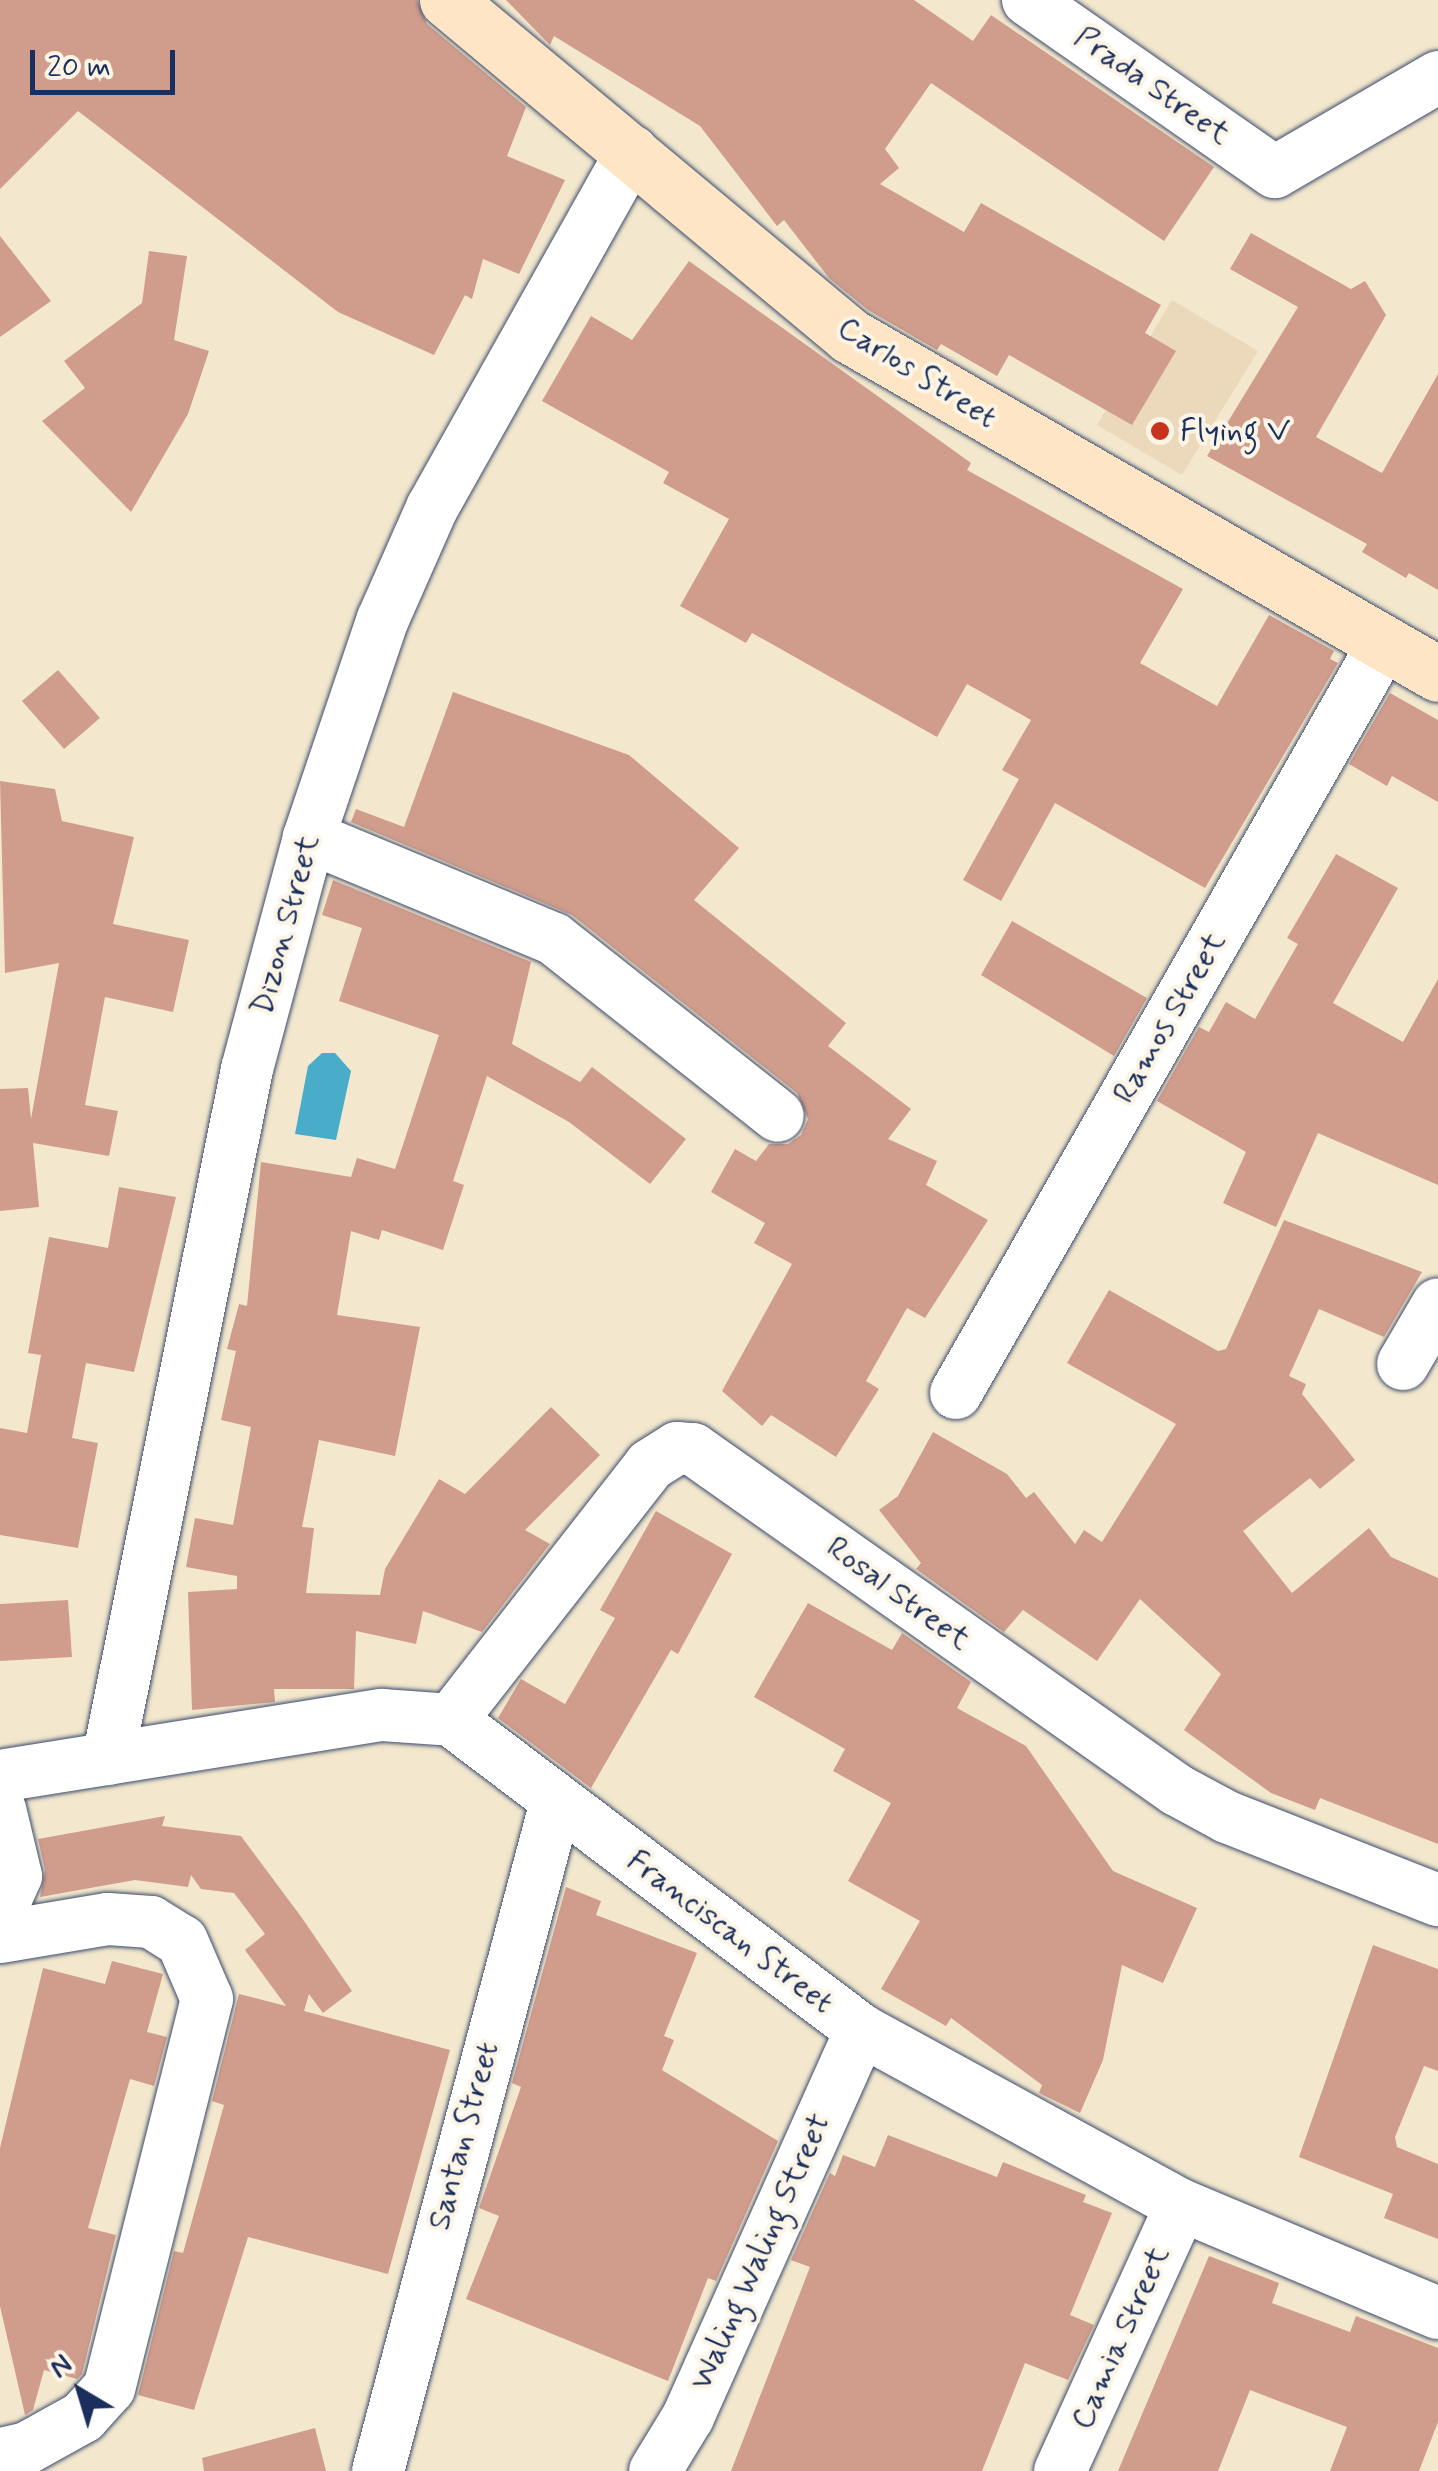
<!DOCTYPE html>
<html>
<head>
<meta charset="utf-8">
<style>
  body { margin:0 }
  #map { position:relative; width:1438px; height:2471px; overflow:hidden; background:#f3e8cd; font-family:Mynerve,sans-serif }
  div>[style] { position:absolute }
  .built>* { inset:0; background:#ecd8ba }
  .water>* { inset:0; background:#49adc9 }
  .building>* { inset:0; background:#d09d8d }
  .roads { filter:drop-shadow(0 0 2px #3b4b6f) drop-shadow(0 0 2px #3b4b6f) }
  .street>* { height:52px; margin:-26px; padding:0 26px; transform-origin:26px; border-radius:26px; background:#fff }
  .secondary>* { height:55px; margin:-27.5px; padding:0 27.5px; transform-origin:27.5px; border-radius:27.5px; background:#fde5c5 }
  .dots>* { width:28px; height:28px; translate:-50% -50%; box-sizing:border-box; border:5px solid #fcf5e5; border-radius:50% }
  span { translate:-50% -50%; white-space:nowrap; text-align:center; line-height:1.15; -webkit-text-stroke:8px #fcf5e5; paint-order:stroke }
  .street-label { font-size:32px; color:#1b2f5e }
  .poi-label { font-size:32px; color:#1b2f5e }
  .left { translate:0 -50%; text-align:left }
  .north { position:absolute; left:30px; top:2341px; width:100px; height:100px; -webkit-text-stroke:8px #fcf5e5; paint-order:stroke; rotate:322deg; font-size:28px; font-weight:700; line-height:40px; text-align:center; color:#1b2f5e }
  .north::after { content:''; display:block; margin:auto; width:35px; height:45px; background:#1b2f5e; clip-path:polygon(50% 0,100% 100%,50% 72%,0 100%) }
  .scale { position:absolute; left:30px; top:50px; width:145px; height:45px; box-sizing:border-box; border:5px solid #1b2f5e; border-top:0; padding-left:12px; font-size:30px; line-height:35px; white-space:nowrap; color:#1b2f5e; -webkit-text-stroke:8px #fcf5e5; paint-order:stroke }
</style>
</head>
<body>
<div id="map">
  <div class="built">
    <i style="clip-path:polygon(1172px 300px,1258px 351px,1182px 475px,1097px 425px)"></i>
  </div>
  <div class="water">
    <i style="clip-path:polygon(322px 1053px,335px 1053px,351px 1071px,336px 1140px,295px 1134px,308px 1066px)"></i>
  </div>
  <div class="building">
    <i style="clip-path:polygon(0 0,417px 0,427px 24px,526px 107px,507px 156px,565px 180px,519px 274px,483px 259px,472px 299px,465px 295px,434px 355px,338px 312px,78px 111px,0 189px)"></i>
    <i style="clip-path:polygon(506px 0,914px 0,973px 41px,991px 15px,1214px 167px,1164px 241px,931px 83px,885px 149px,899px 168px,880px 184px,964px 232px,981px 203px,1161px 305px,1145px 333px,1176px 351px,1132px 425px,1009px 355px,997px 376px,941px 344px,937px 350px,868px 310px,829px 278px,784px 220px,777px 226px,700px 126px,554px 36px,550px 45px)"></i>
    <i style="clip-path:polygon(1251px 233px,1351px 289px,1365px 281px,1386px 315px,1316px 437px,1382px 473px,1438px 374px,1438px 590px,1409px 573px,1406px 578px,1362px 552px,1367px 544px,1207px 456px,1298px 307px,1230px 269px)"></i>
    <i style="clip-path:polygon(0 236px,51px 301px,0 337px)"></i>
    <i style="clip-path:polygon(149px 251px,187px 256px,174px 340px,209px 351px,188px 414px,131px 512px,42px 421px,85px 388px,64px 361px,142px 303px)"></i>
    <i style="clip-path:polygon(689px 261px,971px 463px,967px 470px,1183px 589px,1140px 663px,1217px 706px,1269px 615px,1334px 651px,1330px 659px,1338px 663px,1205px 888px,1055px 803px,1001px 901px,963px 880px,1019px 779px,1002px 770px,1031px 720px,967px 684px,937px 737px,752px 633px,746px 643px,680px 606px,729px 519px,663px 483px,669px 472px,542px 401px,591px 316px,632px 340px)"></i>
    <i style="clip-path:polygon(58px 670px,100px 718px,64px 749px,22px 701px)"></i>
    <i style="clip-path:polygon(453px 692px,629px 755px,739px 848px,694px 900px,846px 1023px,828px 1046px,911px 1109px,888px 1139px,937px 1161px,926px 1185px,988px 1220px,925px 1318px,907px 1308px,866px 1381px,879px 1389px,836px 1457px,771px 1415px,762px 1426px,722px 1391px,792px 1264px,754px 1243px,765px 1223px,711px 1192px,735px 1149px,756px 1161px,769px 1144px,788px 1144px,801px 1135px,808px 1119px,797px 1093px,572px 915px,351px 822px,356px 809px,404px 827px)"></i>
    <i style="clip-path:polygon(1390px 693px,1438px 720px,1438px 802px,1392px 776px,1387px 786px,1349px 764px)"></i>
    <i style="clip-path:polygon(0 781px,55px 789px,62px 821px,134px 837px,113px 924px,189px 940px,173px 1012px,105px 997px,85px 1105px,118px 1111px,109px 1156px,33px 1143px,39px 1207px,0 1211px,0 1089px,28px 1088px,31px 1119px,59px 963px,5px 973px)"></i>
    <i style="clip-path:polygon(1336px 854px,1398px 888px,1333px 1003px,1403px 1042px,1438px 979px,1438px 1185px,1318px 1133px,1276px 1227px,1223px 1203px,1246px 1152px,1157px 1101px,1199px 1027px,1209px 1032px,1226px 1002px,1255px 1019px,1298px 944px,1287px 938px)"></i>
    <i style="clip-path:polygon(333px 880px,531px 962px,512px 1044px,580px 1082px,592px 1067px,686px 1139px,650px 1184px,569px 1122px,487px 1076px,453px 1181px,464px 1185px,443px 1250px,382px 1230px,379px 1240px,351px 1231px,337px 1315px,420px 1327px,395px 1456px,319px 1440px,302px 1527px,314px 1528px,306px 1593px,380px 1595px,385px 1569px,439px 1479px,465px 1494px,551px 1407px,600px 1455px,525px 1530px,550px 1544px,482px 1632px,423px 1611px,416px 1644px,356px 1631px,354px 1689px,274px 1689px,275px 1702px,192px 1710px,188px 1592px,237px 1589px,237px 1576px,186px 1567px,195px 1518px,233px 1525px,251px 1427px,221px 1420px,236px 1351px,227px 1349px,239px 1304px,247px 1306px,261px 1162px,351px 1177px,357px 1158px,395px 1169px,439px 1035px,339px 1001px,362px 928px,322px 915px)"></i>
    <i style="clip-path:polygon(1012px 921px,1147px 998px,1114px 1056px,981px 975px)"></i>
    <i style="clip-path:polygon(119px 1187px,176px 1197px,134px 1372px,86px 1363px,72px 1438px,98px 1443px,78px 1548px,0 1535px,0 1428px,27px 1433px,41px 1355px,28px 1353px,49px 1237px,108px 1248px)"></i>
    <i style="clip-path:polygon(1284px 1220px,1422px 1272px,1384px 1337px,1319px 1309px,1289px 1376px,1306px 1384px,1302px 1394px,1355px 1460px,1320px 1489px,1310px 1478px,1243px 1531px,1292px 1593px,1369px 1528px,1391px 1557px,1438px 1578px,1438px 1844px,1320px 1798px,1315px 1810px,1271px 1793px,1184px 1730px,1221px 1674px,1140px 1599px,1097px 1661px,1023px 1610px,1004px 1632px,916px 1569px,921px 1563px,879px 1510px,898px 1496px,933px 1432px,1007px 1474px,1026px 1498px,1034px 1492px,1075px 1544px,1084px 1530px,1102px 1542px,1176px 1424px,1067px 1363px,1109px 1290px,1218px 1351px,1226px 1349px)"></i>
    <i style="clip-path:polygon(656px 1511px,732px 1554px,678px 1654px,671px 1650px,591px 1788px,498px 1718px,521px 1679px,565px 1704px,615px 1618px,600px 1610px)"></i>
    <i style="clip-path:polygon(68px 1600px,72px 1657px,0 1661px,0 1604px)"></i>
    <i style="clip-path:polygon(808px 1603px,892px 1650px,902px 1633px,971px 1682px,957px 1708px,1026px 1746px,1113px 1871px,1197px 1908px,1163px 1983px,1122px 1965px,1103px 2060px,1080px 2113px,1039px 2093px,1042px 2085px,951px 2018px,946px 2026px,881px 1989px,920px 1921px,848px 1881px,891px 1803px,833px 1771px,845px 1749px,754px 1697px)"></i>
    <i style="clip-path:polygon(165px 1816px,162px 1826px,241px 1836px,302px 1918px,352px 1991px,323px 2013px,309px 1994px,304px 2011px,450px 2050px,388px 2274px,248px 2237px,194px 2410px,138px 2395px,174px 2251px,183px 2253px,224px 2105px,212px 2101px,239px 1994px,286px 2006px,245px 1950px,265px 1934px,234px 1893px,201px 1889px,191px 1875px,188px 1887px,135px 1880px,40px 1897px,45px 1870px,38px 1839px)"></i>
    <i style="clip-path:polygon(566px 1887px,601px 1901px,596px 1915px,697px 1953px,664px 2036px,674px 2040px,662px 2070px,778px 2141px,716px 2281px,708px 2278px,668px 2381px,466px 2299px,499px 2216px,479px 2208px,521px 2087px,512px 2083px)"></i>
    <i style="clip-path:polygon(1373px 1945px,1438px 1969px,1438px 2071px,1424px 2066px,1395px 2137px,1397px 2147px,1438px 2164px,1438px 2239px,1384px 2218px,1393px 2194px,1299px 2157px)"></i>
    <i style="clip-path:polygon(112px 1961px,163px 1974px,147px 2032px,167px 2037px,154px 2086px,130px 2079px,88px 2228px,116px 2235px,82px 2374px,77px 2379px,44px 2370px,33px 2410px,25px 2415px,0 2306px,0 2148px,43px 1968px,105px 1984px)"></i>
    <i style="clip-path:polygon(888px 2135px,997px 2177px,1003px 2162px,1086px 2195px,1083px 2202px,1112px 2213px,1070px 2315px,1094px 2325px,1068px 2380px,1025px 2363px,982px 2471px,731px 2471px,810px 2267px,791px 2260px,830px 2173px,835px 2176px,843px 2155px,875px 2167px)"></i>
    <i style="clip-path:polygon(1209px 2256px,1279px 2283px,1272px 2303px,1350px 2332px,1356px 2316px,1438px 2348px,1438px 2422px,1419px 2471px,1330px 2471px,1347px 2427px,1250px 2390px,1218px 2471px,1118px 2471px)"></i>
    <i style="clip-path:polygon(315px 2428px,326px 2471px,204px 2471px,202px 2458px)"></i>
  </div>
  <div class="roads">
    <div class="street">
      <i style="left:1028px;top:0;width:301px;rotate:34.9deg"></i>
      <i style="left:1275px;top:172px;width:189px;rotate:-30.2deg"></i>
      <i style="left:309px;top:837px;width:265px;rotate:22.6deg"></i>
      <i style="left:554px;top:939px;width:285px;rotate:38.3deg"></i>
      <i style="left:1403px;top:1364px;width:69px;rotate:-59.7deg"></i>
      <i style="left:956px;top:1393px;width:864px;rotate:-60.29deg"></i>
      <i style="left:451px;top:1720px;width:323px;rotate:-52deg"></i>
      <i style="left:650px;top:1465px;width:32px;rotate:-32deg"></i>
      <i style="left:677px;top:1448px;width:16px;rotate:4deg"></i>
      <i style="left:693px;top:1449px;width:592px;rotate:35.17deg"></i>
      <i style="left:1177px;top:1790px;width:57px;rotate:28.4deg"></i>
      <i style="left:1227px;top:1817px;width:227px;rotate:21.5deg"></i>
      <i style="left:108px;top:1759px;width:704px;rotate:-78.61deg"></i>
      <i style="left:247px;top:1069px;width:240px;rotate:-75deg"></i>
      <i style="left:309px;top:837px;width:230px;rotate:-71.3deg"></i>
      <i style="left:383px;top:619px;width:121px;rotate:-66.2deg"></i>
      <i style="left:432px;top:508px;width:409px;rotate:-60.7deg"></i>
      <i style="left:0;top:1776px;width:387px;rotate:-9.1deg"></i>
      <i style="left:382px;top:1715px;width:69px;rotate:4.1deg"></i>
      <i style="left:451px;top:1720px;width:514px;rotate:37.09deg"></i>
      <i style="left:861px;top:2030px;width:365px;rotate:28.7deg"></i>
      <i style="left:1181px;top:2205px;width:279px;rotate:22.8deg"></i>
      <i style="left:0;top:1809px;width:69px;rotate:76.6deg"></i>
      <i style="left:16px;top:1876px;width:39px;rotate:114deg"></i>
      <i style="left:0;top:1937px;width:109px;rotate:-9.5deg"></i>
      <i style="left:108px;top:1919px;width:43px;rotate:4deg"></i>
      <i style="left:151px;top:1922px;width:36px;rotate:32deg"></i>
      <i style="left:182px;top:1941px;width:63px;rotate:66.7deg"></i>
      <i style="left:207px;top:1999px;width:401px;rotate:104.1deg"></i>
      <i style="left:109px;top:2388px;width:39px;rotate:132deg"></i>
      <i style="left:83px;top:2417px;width:64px;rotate:151deg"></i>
      <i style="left:27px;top:2448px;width:28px;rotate:167deg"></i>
      <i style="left:378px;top:2471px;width:692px;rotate:-75.1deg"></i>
      <i style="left:655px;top:2471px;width:63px;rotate:-58.6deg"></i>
      <i style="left:688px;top:2417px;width:424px;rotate:-65.9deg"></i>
      <i style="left:1060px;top:2471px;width:292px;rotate:-65.5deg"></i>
    </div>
    <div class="secondary">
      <i style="left:447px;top:0;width:525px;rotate:39.82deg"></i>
      <i style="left:850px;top:336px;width:678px;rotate:29.89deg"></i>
    </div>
  </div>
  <div class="dots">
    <i style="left:1160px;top:431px;background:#c8321e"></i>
  </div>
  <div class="street-label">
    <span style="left:1152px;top:86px;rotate:35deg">Prada Street</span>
    <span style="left:917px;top:373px;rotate:32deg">Carlos Street</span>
    <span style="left:286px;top:925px;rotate:-75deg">Dizon Street</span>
    <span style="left:1170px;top:1018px;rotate:-60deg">Ramos Street</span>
    <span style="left:898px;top:1594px;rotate:36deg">Rosal Street</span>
    <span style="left:730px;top:1932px;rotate:37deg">Franciscan Street</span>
    <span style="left:464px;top:2136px;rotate:-75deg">Santan Street</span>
    <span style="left:761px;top:2252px;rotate:-66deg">Waling Waling Street</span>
    <span style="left:1121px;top:2338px;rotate:-66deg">Camia Street</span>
  </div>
  <div class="poi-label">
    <span class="left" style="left:1180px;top:431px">Flying V</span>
  </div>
  <div class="north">N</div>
  <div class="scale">20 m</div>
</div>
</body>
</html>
